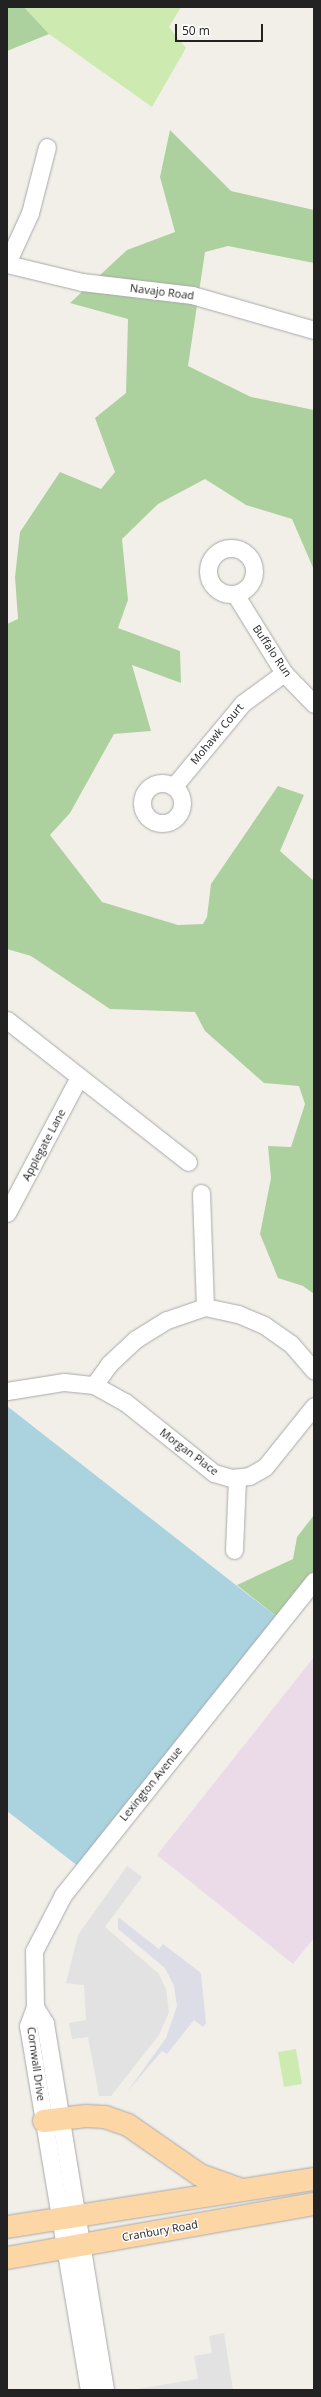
<!DOCTYPE html>
<html>
<head>
<meta charset="utf-8">
<style>
  body { margin:0 }
  #map { position:relative; width:321px; height:2397px; overflow:hidden; background:#f2efe9; font-family:"Open Sans",sans-serif }
  div>[style] { position:absolute }
  .industrial>* { inset:0; background:#ebdbe8 }
  .grass>* { inset:0; background:#cdebb0 }
  .forest>* { inset:0; background:#add19e }
  .parking>* { inset:0; background:#e2e2e2 }
  .plaza>* { inset:0; background:#dddde8 }
  .water>* { inset:0; background:#aad3df }
  .roads { filter:drop-shadow(0 0 1px #a9a9a9) drop-shadow(0 0 1px #a9a9a9) }
  .minor>* { height:17px; margin:-8.5px; padding:0 8.5px; transform-origin:8.5px; border-radius:8.5px; background:#fff }
  .minor>.ring { margin:-8.5px; padding:0; box-sizing:content-box; background:none; border:17px solid #fff; border-radius:50% }
  .major>* { height:22px; margin:-11px; padding:0 11px; transform-origin:11px; border-radius:11px; background:#fcd6a4 }
  span { translate:-50% -50%; white-space:nowrap; text-align:center; line-height:1.15; -webkit-text-stroke:3px #fff; paint-order:stroke }
  .street-label { font-size:11px; color:#222 }
  .frame { position:absolute; inset:0; border:8px solid #222; pointer-events:none }
  .scale { position:absolute; left:175px; top:24px; width:88px; height:18px; box-sizing:border-box; border:2px solid #222; border-top:0; padding-left:5px; font-size:12px; line-height:14px; white-space:nowrap; color:#222; -webkit-text-stroke:3px #fff; paint-order:stroke }
</style>
</head>
<body>
<div id="map">
  <div class="industrial">
    <i style="clip-path:polygon(314px 1657px,314px 1938px,293px 1964px,157px 1855px)"></i>
  </div>
  <div class="grass">
    <i style="clip-path:polygon(24px 7px,181px 7px,169px 27px,186px 48px,152px 107px,49px 34px)"></i>
    <i style="clip-path:polygon(296px 2049px,302px 2084px,284px 2087px,278px 2052px)"></i>
  </div>
  <div class="forest">
    <i style="clip-path:polygon(7px 7px,24px 7px,49px 34px,7px 51px)"></i>
    <i style="clip-path:polygon(170px 130px,231px 191px,314px 210px,314px 263px,228px 246px,205px 252px,188px 366px,251px 397px,314px 410px,314px 570px,292px 519px,246px 505px,205px 479px,158px 504px,122px 539px,128px 600px,118px 628px,180px 651px,181px 683px,132px 665px,151px 731px,114px 734px,70px 813px,50px 835px,102px 902px,178px 925px,203px 924px,207px 917px,211px 884px,278px 786px,304px 795px,280px 851px,314px 881px,314px 1294px,303px 1286px,278px 1278px,260px 1234px,271px 1178px,268px 1146px,291px 1147px,305px 1104px,299px 1086px,264px 1083px,205px 1031px,195px 1012px,110px 1009px,31px 956px,7px 949px,7px 624px,18px 619px,15px 577px,20px 532px,60px 472px,101px 489px,115px 472px,95px 418px,126px 393px,128px 319px,70px 303px,127px 250px,175px 232px,160px 177px)"></i>
    <i style="clip-path:polygon(314px 1515px,314px 1577px,282px 1621px,237px 1585px,293px 1559px,297px 1537px)"></i>
  </div>
  <div class="parking">
    <i style="clip-path:polygon(127px 1866px,142px 1877px,105px 1927px,159px 1974px,166px 1989px,169px 2012px,159px 2035px,111px 2096px,99px 2096px,88px 2037px,72px 2039px,69px 2023px,86px 2020px,84px 1985px,66px 1983px,78px 1935px)"></i>
    <i style="clip-path:polygon(224px 2333px,233px 2390px,131px 2390px,198px 2379px,194px 2356px,212px 2353px,209px 2336px)"></i>
  </div>
  <div class="plaza">
    <i style="clip-path:polygon(118px 1917px,159px 1949px,163px 1944px,201px 1973px,206px 2023px,203px 2027px,194px 2020px,167px 2054px,162px 2051px,127px 2092px,166px 2038px,177px 2006px,174px 1986px,165px 1968px,118px 1929px)"></i>
  </div>
  <div class="water">
    <i style="clip-path:polygon(7px 1406px,282px 1621px,83px 1870px,7px 1811px)"></i>
  </div>
  <div class="roads">
    <div class="minor">
      <i style="left:7px;top:263px;width:55px;rotate:-65.3deg"></i>
      <i style="left:30px;top:213px;width:68px;rotate:-75.6deg"></i>
      <i style="left:7px;top:264px;width:77px;rotate:13.5deg"></i>
      <i style="left:82px;top:282px;width:111px;rotate:6.7deg"></i>
      <i style="left:192px;top:295px;width:127px;rotate:16deg"></i>
      <i class="ring" style="left:208px;top:548px;width:29px;height:29px"></i>
      <i style="left:235px;top:594px;width:93px;rotate:58.2deg"></i>
      <i style="left:284px;top:673px;width:43px;rotate:45.9deg"></i>
      <i class="ring" style="left:142px;top:783px;width:23px;height:23px"></i>
      <i style="left:174px;top:786px;width:108px;rotate:-50.3deg"></i>
      <i style="left:243px;top:703px;width:51px;rotate:-36.2deg"></i>
      <i style="left:7px;top:1020px;width:230px;rotate:38.1deg"></i>
      <i style="left:201px;top:1193px;width:114px;rotate:88deg"></i>
      <i style="left:7px;top:1213px;width:154px;rotate:-62.1deg"></i>
      <i style="left:94px;top:1385px;width:26px;rotate:-54deg"></i>
      <i style="left:109px;top:1364px;width:37px;rotate:-43deg"></i>
      <i style="left:136px;top:1339px;width:36px;rotate:-32deg"></i>
      <i style="left:167px;top:1320px;width:40px;rotate:-18.9deg"></i>
      <i style="left:205px;top:1307px;width:34px;rotate:12deg"></i>
      <i style="left:238px;top:1314px;width:28px;rotate:23deg"></i>
      <i style="left:264px;top:1325px;width:33px;rotate:35deg"></i>
      <i style="left:291px;top:1344px;width:35px;rotate:49deg"></i>
      <i style="left:7px;top:1391px;width:58px;rotate:-9deg"></i>
      <i style="left:64px;top:1382px;width:30px;rotate:6deg"></i>
      <i style="left:94px;top:1385px;width:35px;rotate:29deg"></i>
      <i style="left:125px;top:1402px;width:114px;rotate:38.6deg"></i>
      <i style="left:214px;top:1473px;width:18px;rotate:16deg"></i>
      <i style="left:231px;top:1478px;width:18px;rotate:-6deg"></i>
      <i style="left:249px;top:1476px;width:18px;rotate:-29deg"></i>
      <i style="left:265px;top:1467px;width:78px;rotate:-51.2deg"></i>
      <i style="left:234px;top:1550px;width:71px;rotate:-87.6deg"></i>
      <i style="left:35px;top:2007px;width:19px;rotate:58deg"></i>
      <i style="left:45px;top:2023px;width:372px;rotate:80.7deg"></i>
      <i style="left:89px;top:2390px;width:369px;rotate:-99.5deg"></i>
      <i style="left:28px;top:2026px;width:20px;rotate:-70deg"></i>
      <i style="left:35px;top:2007px;width:56px;rotate:-91deg"></i>
      <i style="left:34px;top:1951px;width:63px;rotate:-62.6deg"></i>
      <i style="left:63px;top:1895px;width:402px;rotate:-51.4deg"></i>
    </div>
    <div class="major">
      <i style="left:44px;top:2121px;width:42px;rotate:-6.8deg"></i>
      <i style="left:86px;top:2116px;width:19px;rotate:3deg"></i>
      <i style="left:105px;top:2117px;width:24px;rotate:19deg"></i>
      <i style="left:128px;top:2125px;width:88px;rotate:34.8deg"></i>
      <i style="left:200px;top:2175px;width:41px;rotate:19.7deg"></i>
      <i style="left:7px;top:2227px;width:311px;rotate:-8.9deg"></i>
      <i style="left:7px;top:2258px;width:312px;rotate:-10deg"></i>
    </div>
  </div>
  <div class="street-label">
    <span style="left:162px;top:292px;rotate:7deg">Navajo Road</span>
    <span style="left:272px;top:651px;rotate:56deg">Buffalo Run</span>
    <span style="left:217px;top:734px;rotate:-50deg">Mohawk Court</span>
    <span style="left:44px;top:1145px;rotate:-62deg">Applegate Lane</span>
    <span style="left:189px;top:1452px;rotate:37deg">Morgan Place</span>
    <span style="left:151px;top:1784px;rotate:-51deg">Lexington Avenue</span>
    <span style="left:36px;top:2064px;rotate:82deg">Cornwall Drive</span>
    <span style="left:160px;top:2231px;rotate:-10deg">Cranbury Road</span>
  </div>
  <div class="frame"></div>
  <div class="scale">50 m</div>
</div>
</body>
</html>
